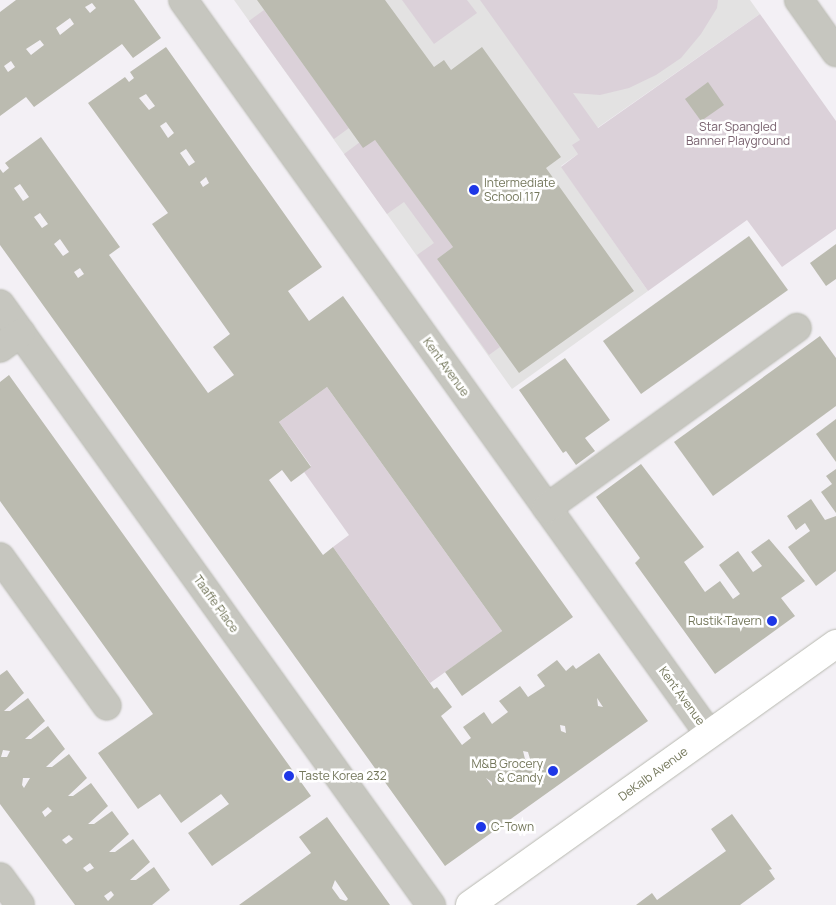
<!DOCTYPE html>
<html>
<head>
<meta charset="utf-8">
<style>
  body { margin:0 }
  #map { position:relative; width:836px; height:905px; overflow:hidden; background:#f3f0f5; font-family:Manrope,sans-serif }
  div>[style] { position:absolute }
  .built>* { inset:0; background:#e3e2e2 }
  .green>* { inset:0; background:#dbd1d9 }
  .building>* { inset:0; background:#bbbbb0 }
  .roads { filter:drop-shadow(0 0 1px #b8b9b0) drop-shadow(0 0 1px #b8b9b0) }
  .minor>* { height:28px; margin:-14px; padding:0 14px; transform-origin:14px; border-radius:14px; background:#c6c6bf }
  .major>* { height:28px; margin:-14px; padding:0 14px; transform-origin:14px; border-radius:14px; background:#fff }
  .dots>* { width:14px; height:14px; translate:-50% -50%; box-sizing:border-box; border:2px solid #fff; border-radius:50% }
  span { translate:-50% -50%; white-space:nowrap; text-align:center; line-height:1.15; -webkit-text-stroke:5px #fff; paint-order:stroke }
  .park-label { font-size:12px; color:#79626f }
  .poi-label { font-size:12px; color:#74775b }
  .left { translate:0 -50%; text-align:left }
  .right { translate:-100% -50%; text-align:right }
  .street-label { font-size:12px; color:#74775b }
</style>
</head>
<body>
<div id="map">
  <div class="built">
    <i style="clip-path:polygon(234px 0,750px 0,760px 14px,580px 140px,578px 154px,561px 166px,648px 291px,512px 389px)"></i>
  </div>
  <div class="green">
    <i style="clip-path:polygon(402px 0,467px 0,477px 13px,434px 44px)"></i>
    <i style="clip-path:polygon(480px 0,718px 0,717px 8px,701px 34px,681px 58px,656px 75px,629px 88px,600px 95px,573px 93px,598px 128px,760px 14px,836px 121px,836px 229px,782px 267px,747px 220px,648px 291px,561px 167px,578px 154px,572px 145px,580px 140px)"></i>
    <i style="clip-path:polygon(264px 10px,349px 128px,334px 139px,249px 21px)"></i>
    <i style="clip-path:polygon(375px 140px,453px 247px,437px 259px,500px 347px,489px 355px,417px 255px,434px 243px,404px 202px,387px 214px,344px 154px,360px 142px)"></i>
    <i style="clip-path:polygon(327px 387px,502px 631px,430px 683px,333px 547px,349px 535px,304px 472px,311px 466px,279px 422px)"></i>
  </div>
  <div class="building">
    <i style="clip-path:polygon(evenodd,16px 0,134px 0,161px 38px,133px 58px,122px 44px,34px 107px,26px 97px,0 116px,0 12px,16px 0,92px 3px,96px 8px,90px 13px,85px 7px,92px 3px,16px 0,70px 18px,74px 24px,60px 35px,56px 28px,70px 18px,16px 0,40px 40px,44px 45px,31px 55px,26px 49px,40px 40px,16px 0,11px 61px,15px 67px,8px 72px,4px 66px,11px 61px)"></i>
    <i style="clip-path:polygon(257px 0,385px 0,434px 67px,444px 60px,451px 70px,482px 47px,561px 157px,546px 168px,634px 291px,519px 373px,437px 259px,453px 247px,375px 140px,363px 148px)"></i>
    <i style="clip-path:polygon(evenodd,166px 47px,322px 267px,288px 291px,309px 321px,343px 296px,573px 617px,462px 696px,445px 672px,502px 631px,327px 387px,279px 422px,311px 467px,291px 482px,282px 470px,269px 480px,323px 555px,333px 547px,434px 689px,437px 687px,452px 707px,441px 716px,462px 745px,471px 738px,463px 727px,484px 712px,492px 724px,508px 712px,499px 701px,520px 686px,528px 697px,545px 686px,537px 675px,557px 660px,566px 671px,573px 665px,576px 669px,599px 653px,648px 721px,445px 866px,0 245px,0 169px,3px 173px,9px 168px,5px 163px,41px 137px,120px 247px,109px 255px,208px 393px,234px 375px,213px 347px,230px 334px,152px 224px,168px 213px,88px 103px,125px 77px,129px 82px,134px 78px,130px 72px,166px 47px,146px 94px,155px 106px,149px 110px,139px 98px,146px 94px,166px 47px,166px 122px,174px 133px,168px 138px,160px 126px,166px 122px,166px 47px,186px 149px,195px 162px,189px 166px,180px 153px,186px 149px,166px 47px,206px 177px,209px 183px,203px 187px,200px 182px,206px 177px,166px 47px,20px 184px,29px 197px,23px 201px,14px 188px,20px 184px,166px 47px,40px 213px,48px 224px,42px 228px,34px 217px,40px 213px,166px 47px,60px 239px,69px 252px,63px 256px,54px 244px,60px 239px,166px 47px,80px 268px,84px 274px,78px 278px,74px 272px,80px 268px,166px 47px,597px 698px,603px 707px,598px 706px,597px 698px,166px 47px,560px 725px,565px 726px,566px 733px,561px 731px,560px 725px,166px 47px,523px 751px,528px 752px,530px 759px,525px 759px,523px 751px,166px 47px,486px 778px,492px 782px,492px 786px,486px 778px)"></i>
    <i style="clip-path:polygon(708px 82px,724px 105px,701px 121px,685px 99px)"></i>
    <i style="clip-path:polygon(749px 236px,788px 290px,641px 394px,603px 341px)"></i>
    <i style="clip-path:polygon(836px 244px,836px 279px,826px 286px,810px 263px)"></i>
    <i style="clip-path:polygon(820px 336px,836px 358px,836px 406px,713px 496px,674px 442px)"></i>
    <i style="clip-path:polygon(565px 358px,610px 420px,585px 438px,595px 451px,576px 465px,566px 451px,563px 453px,519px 390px)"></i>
    <i style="clip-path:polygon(9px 375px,311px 796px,212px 866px,188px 833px,229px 804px,221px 794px,181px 823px,160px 794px,138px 809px,98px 753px,153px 714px,0 501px,0 382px)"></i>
    <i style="clip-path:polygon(836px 419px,836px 462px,816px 434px)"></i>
    <i style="clip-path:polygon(641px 464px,704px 547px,684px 562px,705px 592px,720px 581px,733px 599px,740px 594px,719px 565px,738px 551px,753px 572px,762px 566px,751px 552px,769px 539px,805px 581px,781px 598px,795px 616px,715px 674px,635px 563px,640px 558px,596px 497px)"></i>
    <i style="clip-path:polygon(836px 469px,836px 513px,821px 492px,832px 484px,826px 476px)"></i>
    <i style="clip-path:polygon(811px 499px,825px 520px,836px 516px,836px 571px,816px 586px,788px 547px,810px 531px,805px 523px,796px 530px,787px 516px)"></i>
    <i style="clip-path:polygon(evenodd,7px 670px,24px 693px,4px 711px,10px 711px,28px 698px,45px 721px,25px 739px,31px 739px,48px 726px,65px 749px,46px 767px,52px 767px,69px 754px,87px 778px,68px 796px,73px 796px,91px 783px,108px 806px,88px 824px,94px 824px,112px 811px,129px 834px,109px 852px,115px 852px,133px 839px,150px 862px,130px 880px,136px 880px,154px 867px,170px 890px,152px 905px,75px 905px,0 804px,0 675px,7px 670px,3px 750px,10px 751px,7px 757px,1px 757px,3px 750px,7px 670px,23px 778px,30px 778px,24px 788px,22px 785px,23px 778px,7px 670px,48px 807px,52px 811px,45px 817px,42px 812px,48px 807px,7px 670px,69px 835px,73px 839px,66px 844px,62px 840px,69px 835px,7px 670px,90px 863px,94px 868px,87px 872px,83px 868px,90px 863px,7px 670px,111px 891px,114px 895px,108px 901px,104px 896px,111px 891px)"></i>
    <i style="clip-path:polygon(732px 814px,772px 869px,769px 870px,775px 879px,740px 905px,636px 905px,652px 893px,657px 900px,726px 851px,711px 829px)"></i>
    <i style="clip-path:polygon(evenodd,327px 817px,390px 905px,239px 905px,311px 853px,299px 837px,327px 817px,335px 880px,348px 899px,346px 901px,340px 899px,332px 888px,335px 880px)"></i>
  </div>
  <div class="roads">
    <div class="minor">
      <i style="left:183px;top:0;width:903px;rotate:54.37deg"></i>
      <i style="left:799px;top:0;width:64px;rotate:54.6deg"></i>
      <i style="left:0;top:304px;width:740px;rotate:54.35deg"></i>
      <i style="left:0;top:348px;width:26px;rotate:-36deg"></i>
      <i style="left:547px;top:508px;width:308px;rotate:-35.8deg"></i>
      <i style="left:0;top:557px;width:183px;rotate:54.3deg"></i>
      <i style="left:0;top:877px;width:34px;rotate:54deg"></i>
    </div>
    <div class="major">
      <i style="left:470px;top:905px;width:450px;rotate:-35.5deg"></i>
    </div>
  </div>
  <div class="dots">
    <i style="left:474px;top:190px;background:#1e37e7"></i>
    <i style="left:772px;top:621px;background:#1e37e7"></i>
    <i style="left:553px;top:771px;background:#1e37e7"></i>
    <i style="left:289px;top:776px;background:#1e37e7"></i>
    <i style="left:481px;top:827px;background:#1e37e7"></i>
  </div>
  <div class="park-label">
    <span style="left:738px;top:134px">Star Spangled<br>Banner Playground</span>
  </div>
  <div class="poi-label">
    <span class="left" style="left:484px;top:190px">Intermediate<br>School 117</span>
    <span class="right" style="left:762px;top:621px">Rustik Tavern</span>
    <span class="right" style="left:543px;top:771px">M&amp;B Grocery<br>&amp; Candy</span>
    <span class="left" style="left:299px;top:776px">Taste Korea 232</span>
    <span class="left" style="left:491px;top:827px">C-Town</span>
  </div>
  <div class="street-label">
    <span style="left:446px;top:367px;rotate:54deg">Kent Avenue</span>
    <span style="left:216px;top:604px;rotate:54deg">Taaffe Place</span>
    <span style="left:682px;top:696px;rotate:54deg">Kent Avenue</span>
    <span style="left:653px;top:774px;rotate:-36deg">DeKalb Avenue</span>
  </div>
</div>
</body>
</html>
